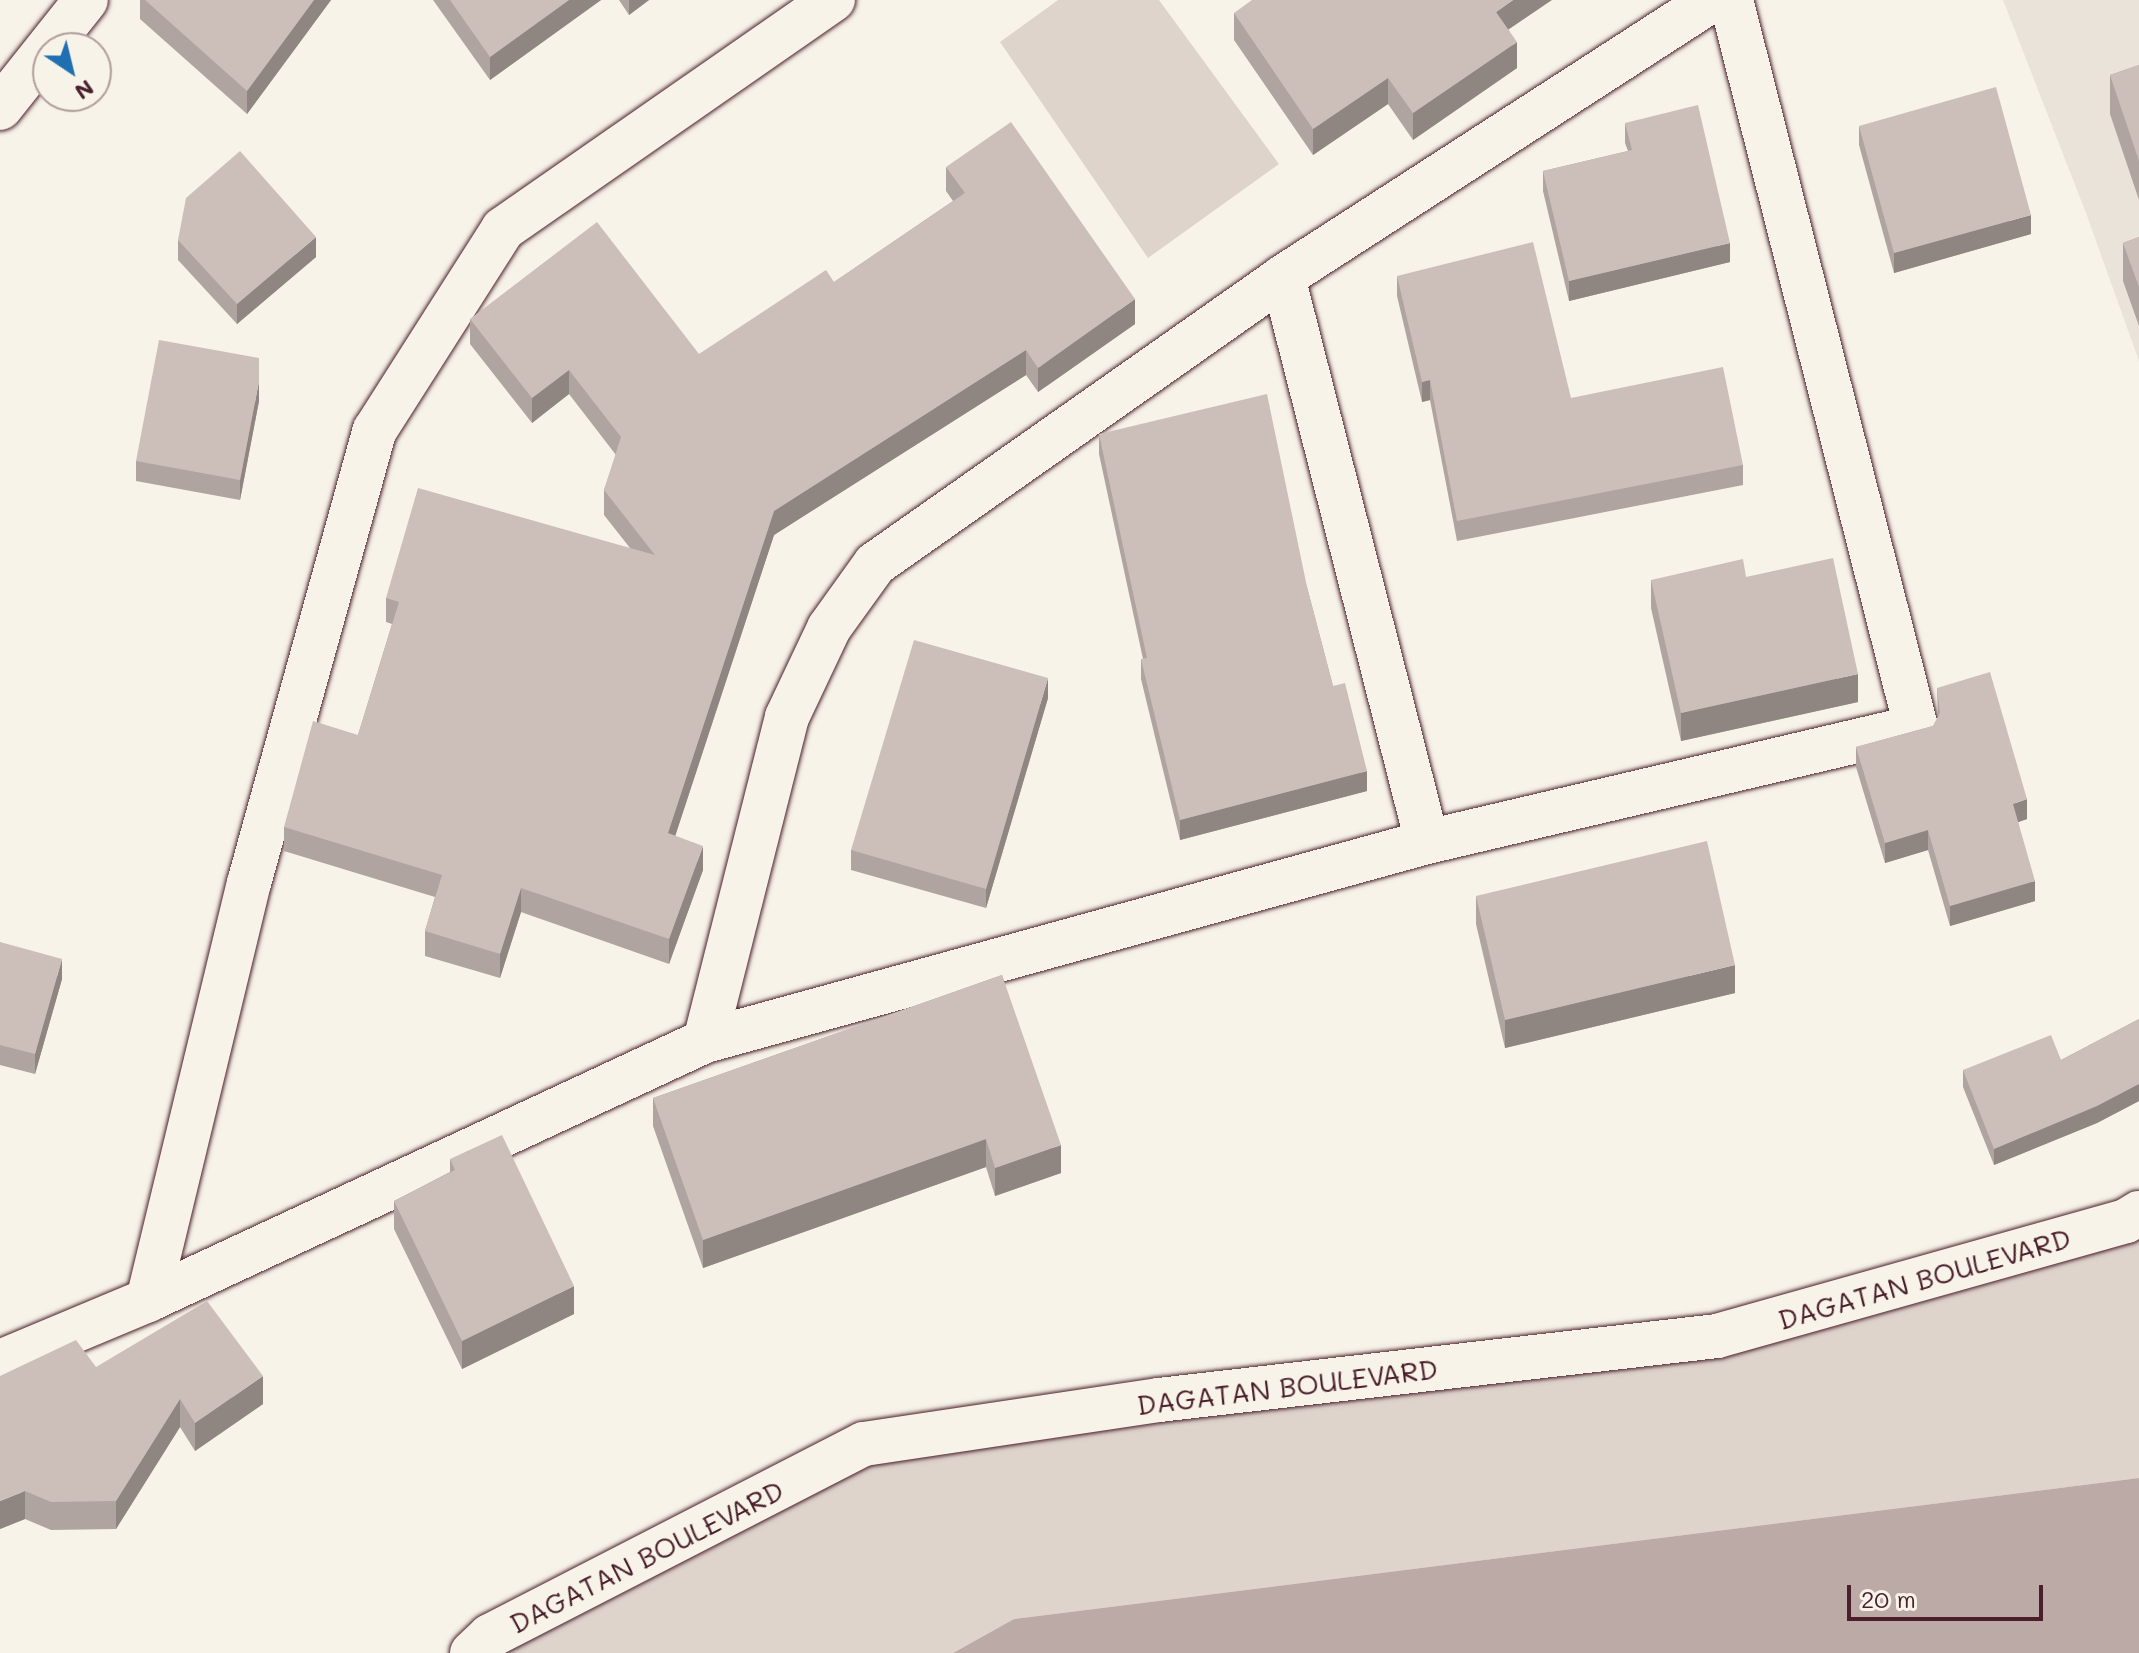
<!DOCTYPE html>
<html>
<head>
<meta charset="utf-8">
<style>
  body { margin:0 }
  #map { position:relative; width:2139px; height:1653px; overflow:hidden; background:#f7f3e8; font-family:Mali,sans-serif }
  div>[style] { position:absolute }
  .built>* { inset:0; background:#eae3da }
  .green>* { inset:0; background:#ded4cc }
  .water>* { inset:0; background:#bcaaa7 }
  .roads { filter:drop-shadow(0 0 2px #4a1f2b) drop-shadow(0 0 2px #4a1f2b) }
  .minor>* { height:44px; margin:-22px; padding:0 22px; transform-origin:22px; border-radius:22px; background:#f7f3e8 }
  .major>* { height:44px; margin:-22px; padding:0 22px; transform-origin:22px; border-radius:22px; background:#f7f3e8 }
  .wall>* { inset:0; background:#afa49f }
  .shaded-wall>* { inset:0; background:#8f8682 }
  .building>* { inset:0; background:#ccbfb9 }
  span { translate:-50% -50%; white-space:nowrap; text-align:center; line-height:1.15; -webkit-text-stroke:6px #f7f3e8; paint-order:stroke }
  .street-label { font-size:28px; color:#4a1f2b }
  .north { position:absolute; left:32px; top:32px; width:80px; height:80px; box-sizing:border-box; background:#f7f3e8; border:2px solid #b29e9c; border-radius:50%; rotate:145deg; font-size:22px; font-weight:700; line-height:32px; text-align:center; color:#4a1f2b }
  .north::after { content:''; display:block; margin:auto; width:28px; height:36px; background:#1f6fb2; clip-path:polygon(50% 0,100% 100%,50% 72%,0 100%) }
  .scale { position:absolute; left:1847px; top:1585px; width:196px; height:36px; box-sizing:border-box; border:4px solid #4a1f2b; border-top:0; padding-left:10px; font-size:24px; line-height:28px; white-space:nowrap; color:#4a1f2b; -webkit-text-stroke:6px #f7f3e8; paint-order:stroke }
</style>
</head>
<body>
<div id="map">
  <div class="built">
    <i style="clip-path:polygon(2003px 0,2139px 0,2139px 361px,2086px 213px)"></i>
  </div>
  <div class="green">
    <i style="clip-path:polygon(1058px 0,1159px 0,1279px 164px,1148px 258px,1000px 42px)"></i>
    <i style="clip-path:polygon(2139px 1213px,2139px 1478px,1014px 1619px,953px 1653px,472px 1653px,864px 1444px,1717px 1336px)"></i>
  </div>
  <div class="water">
    <i style="clip-path:polygon(2139px 1478px,2139px 1653px,953px 1653px,1014px 1619px)"></i>
  </div>
  <div class="roads">
    <div class="minor">
      <i style="left:1283px;top:277px;width:583px;rotate:75.7deg"></i>
      <i style="left:705px;top:1041px;width:334px;rotate:-75.8deg"></i>
      <i style="left:787px;top:717px;width:98px;rotate:-64.7deg"></i>
      <i style="left:829px;top:628px;width:79px;rotate:-54.3deg"></i>
      <i style="left:875px;top:564px;width:499px;rotate:-35.1deg"></i>
      <i style="left:1283px;top:277px;width:511px;rotate:-32.85deg"></i>
      <i style="left:148px;top:1300px;width:429px;rotate:-76.4deg"></i>
      <i style="left:249px;top:883px;width:470px;rotate:-74.5deg"></i>
      <i style="left:375px;top:430px;width:238px;rotate:-57.5deg"></i>
      <i style="left:503px;top:229px;width:402px;rotate:-34.8deg"></i>
      <i style="left:0;top:1362px;width:160px;rotate:-22.7deg"></i>
      <i style="left:148px;top:1300px;width:614px;rotate:-24.94deg"></i>
      <i style="left:705px;top:1041px;width:749px;rotate:-15.41deg"></i>
      <i style="left:1427px;top:842px;width:502px;rotate:-13.23deg"></i>
      <i style="left:1916px;top:727px;width:750px;rotate:-104.28deg"></i>
      <i style="left:472px;top:1653px;width:25px;rotate:-43deg"></i>
      <i style="left:490px;top:1636px;width:420px;rotate:-27.2deg"></i>
      <i style="left:864px;top:1444px;width:298px;rotate:-8.5deg"></i>
      <i style="left:1159px;top:1400px;width:562px;rotate:-6.54deg"></i>
      <i style="left:1717px;top:1336px;width:425px;rotate:-15.7deg"></i>
      <i style="left:2126px;top:1221px;width:15px;rotate:-32deg"></i>
    </div>
    <div class="major">
      <i style="left:0;top:108px;width:138px;rotate:-51.5deg"></i>
    </div>
  </div>
  <div class="wall">
    <i style="clip-path:polygon(140px 0,331px 0,247px 114px,140px 19px)"></i>
    <i style="clip-path:polygon(433px 0,601px 0,490px 80px)"></i>
    <i style="clip-path:polygon(619px 0,649px 0,629px 15px)"></i>
    <i style="clip-path:polygon(1234px 13px,1509px 30px,1517px 68px,1413px 140px,1388px 104px,1313px 155px,1234px 40px)"></i>
    <i style="clip-path:polygon(2139px 65px,2139px 200px,2110px 114px,2110px 75px)"></i>
    <i style="clip-path:polygon(1625px 123px,1730px 262px,1569px 301px,1543px 191px,1543px 171px,1628px 151px,1625px 143px)"></i>
    <i style="clip-path:polygon(1859px 126px,2031px 234px,1894px 273px,1859px 145px)"></i>
    <i style="clip-path:polygon(946px 167px,1135px 324px,1038px 392px,1026px 375px,774px 535px,675px 836px,703px 870px,669px 964px,521px 912px,500px 978px,425px 956px,425px 931px,435px 897px,284px 851px,284px 827px,358px 735px,392px 624px,386px 622px,386px 598px,630px 548px,604px 515px,604px 490px,616px 455px,569px 394px,532px 423px,470px 344px,470px 319px,699px 354px,834px 282px,953px 201px,946px 191px)"></i>
    <i style="clip-path:polygon(2139px 237px,2139px 326px,2123px 281px,2123px 243px)"></i>
    <i style="clip-path:polygon(178px 240px,316px 257px,237px 324px,178px 260px)"></i>
    <i style="clip-path:polygon(1397px 276px,1571px 398px,1743px 465px,1743px 485px,1457px 541px,1430px 400px,1422px 402px,1397px 296px)"></i>
    <i style="clip-path:polygon(259px 401px,240px 500px,136px 481px,136px 461px)"></i>
    <i style="clip-path:polygon(1099px 434px,1307px 587px,1333px 686px,1367px 791px,1180px 840px,1141px 679px,1141px 659px,1143px 659px,1099px 454px)"></i>
    <i style="clip-path:polygon(1746px 577px,1858px 702px,1681px 741px,1651px 608px,1651px 580px)"></i>
    <i style="clip-path:polygon(1937px 688px,2027px 819px,2018px 822px,2035px 901px,1950px 926px,1928px 850px,1885px 863px,1856px 767px,1856px 747px,1933px 726px,1938px 717px)"></i>
    <i style="clip-path:polygon(1048px 698px,986px 908px,851px 870px,851px 850px)"></i>
    <i style="clip-path:polygon(1476px 896px,1735px 993px,1505px 1048px,1476px 924px)"></i>
    <i style="clip-path:polygon(0 942px,62px 979px,35px 1074px,0 1065px)"></i>
    <i style="clip-path:polygon(1002px 975px,1061px 1173px,995px 1196px,986px 1167px,703px 1268px,653px 1126px,653px 1098px)"></i>
    <i style="clip-path:polygon(2139px 1019px,2139px 1101px,2097px 1123px,1994px 1165px,1963px 1087px,1963px 1070px,2061px 1060px)"></i>
    <i style="clip-path:polygon(450px 1159px,574px 1314px,462px 1369px,394px 1229px,394px 1201px,450px 1172px)"></i>
    <i style="clip-path:polygon(96px 1367px,263px 1404px,195px 1451px,180px 1427px,116px 1529px,51px 1530px,25px 1519px,0 1529px)"></i>
  </div>
  <div class="shaded-wall">
    <i style="clip-path:polygon(314px 0,331px 0,247px 114px,247px 91px)"></i>
    <i style="clip-path:polygon(569px 0,601px 0,490px 80px,490px 57px)"></i>
    <i style="clip-path:polygon(629px 0,649px 0,629px 15px)"></i>
    <i style="clip-path:polygon(1513px 0,1552px 0,1496px 38px,1496px 12px)"></i>
    <i style="clip-path:polygon(1517px 42px,1517px 68px,1413px 140px,1413px 113px)"></i>
    <i style="clip-path:polygon(1388px 78px,1388px 104px,1313px 155px,1313px 129px)"></i>
    <i style="clip-path:polygon(2031px 215px,2031px 234px,1894px 273px,1894px 253px)"></i>
    <i style="clip-path:polygon(316px 237px,316px 257px,237px 324px,237px 304px)"></i>
    <i style="clip-path:polygon(1730px 243px,1730px 262px,1569px 301px,1569px 281px)"></i>
    <i style="clip-path:polygon(1135px 299px,1135px 324px,1038px 392px,1038px 368px)"></i>
    <i style="clip-path:polygon(1026px 350px,1026px 375px,774px 535px,668px 858px,668px 833px,774px 511px)"></i>
    <i style="clip-path:polygon(569px 370px,569px 394px,532px 423px,532px 398px)"></i>
    <i style="clip-path:polygon(1430px 380px,1430px 400px,1422px 402px,1422px 382px)"></i>
    <i style="clip-path:polygon(259px 381px,259px 401px,240px 500px,240px 480px)"></i>
    <i style="clip-path:polygon(1858px 674px,1858px 702px,1681px 741px,1681px 713px)"></i>
    <i style="clip-path:polygon(1048px 678px,1048px 698px,986px 908px,986px 889px)"></i>
    <i style="clip-path:polygon(1367px 771px,1367px 791px,1180px 840px,1180px 820px)"></i>
    <i style="clip-path:polygon(2027px 799px,2027px 819px,2013px 824px,2013px 804px)"></i>
    <i style="clip-path:polygon(1928px 830px,1928px 850px,1885px 863px,1885px 843px)"></i>
    <i style="clip-path:polygon(703px 846px,703px 870px,669px 964px,669px 939px)"></i>
    <i style="clip-path:polygon(2035px 881px,2035px 901px,1950px 926px,1950px 906px)"></i>
    <i style="clip-path:polygon(521px 888px,521px 912px,500px 978px,500px 954px)"></i>
    <i style="clip-path:polygon(62px 959px,62px 979px,35px 1074px,35px 1054px)"></i>
    <i style="clip-path:polygon(1735px 965px,1735px 993px,1505px 1048px,1505px 1020px)"></i>
    <i style="clip-path:polygon(2139px 1084px,2139px 1101px,2097px 1123px,1994px 1165px,1994px 1149px)"></i>
    <i style="clip-path:polygon(986px 1139px,986px 1167px,703px 1268px,703px 1240px)"></i>
    <i style="clip-path:polygon(1061px 1145px,1061px 1173px,995px 1196px,995px 1168px)"></i>
    <i style="clip-path:polygon(574px 1286px,574px 1314px,462px 1369px,462px 1341px)"></i>
    <i style="clip-path:polygon(263px 1376px,263px 1404px,195px 1451px,195px 1423px)"></i>
    <i style="clip-path:polygon(180px 1399px,180px 1427px,116px 1529px,116px 1501px)"></i>
    <i style="clip-path:polygon(25px 1491px,25px 1519px,0 1529px,0 1501px)"></i>
  </div>
  <div class="building">
    <i style="clip-path:polygon(145px 0,314px 0,247px 91px)"></i>
    <i style="clip-path:polygon(450px 0,569px 0,490px 57px)"></i>
    <i style="clip-path:polygon(1252px 0,1513px 0,1496px 12px,1517px 42px,1413px 113px,1388px 78px,1313px 129px,1234px 13px)"></i>
    <i style="clip-path:polygon(2139px 65px,2139px 161px,2110px 75px)"></i>
    <i style="clip-path:polygon(1996px 87px,2031px 215px,1894px 253px,1859px 126px)"></i>
    <i style="clip-path:polygon(1698px 105px,1730px 243px,1569px 281px,1543px 171px,1632px 150px,1625px 123px)"></i>
    <i style="clip-path:polygon(1011px 122px,1135px 299px,1038px 368px,1026px 350px,774px 511px,668px 833px,703px 846px,669px 939px,521px 888px,500px 954px,425px 931px,442px 875px,284px 827px,313px 721px,358px 735px,399px 602px,386px 598px,418px 488px,655px 555px,604px 490px,621px 437px,569px 370px,532px 398px,470px 319px,597px 222px,699px 354px,826px 270px,834px 282px,965px 193px,946px 167px)"></i>
    <i style="clip-path:polygon(240px 151px,316px 237px,237px 304px,178px 240px,186px 198px)"></i>
    <i style="clip-path:polygon(2139px 237px,2139px 287px,2123px 243px)"></i>
    <i style="clip-path:polygon(1533px 242px,1571px 398px,1723px 367px,1743px 465px,1457px 521px,1430px 380px,1422px 382px,1397px 276px)"></i>
    <i style="clip-path:polygon(159px 340px,259px 358px,259px 381px,240px 480px,136px 461px)"></i>
    <i style="clip-path:polygon(1267px 394px,1307px 587px,1333px 686px,1345px 683px,1367px 771px,1180px 820px,1141px 659px,1147px 658px,1099px 434px)"></i>
    <i style="clip-path:polygon(1833px 558px,1858px 674px,1681px 713px,1651px 580px,1743px 559px,1746px 577px)"></i>
    <i style="clip-path:polygon(914px 640px,1048px 678px,986px 889px,851px 850px)"></i>
    <i style="clip-path:polygon(1990px 672px,2027px 799px,2013px 804px,2035px 881px,1950px 906px,1928px 830px,1885px 843px,1856px 747px,1933px 726px,1940px 713px,1937px 688px)"></i>
    <i style="clip-path:polygon(1707px 841px,1735px 965px,1505px 1020px,1476px 896px)"></i>
    <i style="clip-path:polygon(0 942px,62px 959px,35px 1054px,0 1045px)"></i>
    <i style="clip-path:polygon(1002px 975px,1061px 1145px,995px 1168px,986px 1139px,703px 1240px,653px 1098px)"></i>
    <i style="clip-path:polygon(2139px 1019px,2139px 1084px,2097px 1106px,1994px 1149px,1963px 1070px,2051px 1035px,2061px 1060px)"></i>
    <i style="clip-path:polygon(502px 1135px,574px 1286px,462px 1341px,394px 1201px,455px 1170px,450px 1159px)"></i>
    <i style="clip-path:polygon(207px 1301px,263px 1376px,195px 1423px,180px 1399px,116px 1501px,51px 1502px,25px 1491px,0 1501px,0 1376px,76px 1340px,96px 1367px)"></i>
  </div>
  <div class="street-label">
    <span style="left:1924px;top:1278px;rotate:-16deg">DAGATAN BOULEVARD</span>
    <span style="left:1287px;top:1386px;rotate:-7deg">DAGATAN BOULEVARD</span>
    <span style="left:646px;top:1556px;rotate:-27deg">DAGATAN BOULEVARD</span>
  </div>
  <div class="north">N</div>
  <div class="scale">20 m</div>
</div>
</body>
</html>
